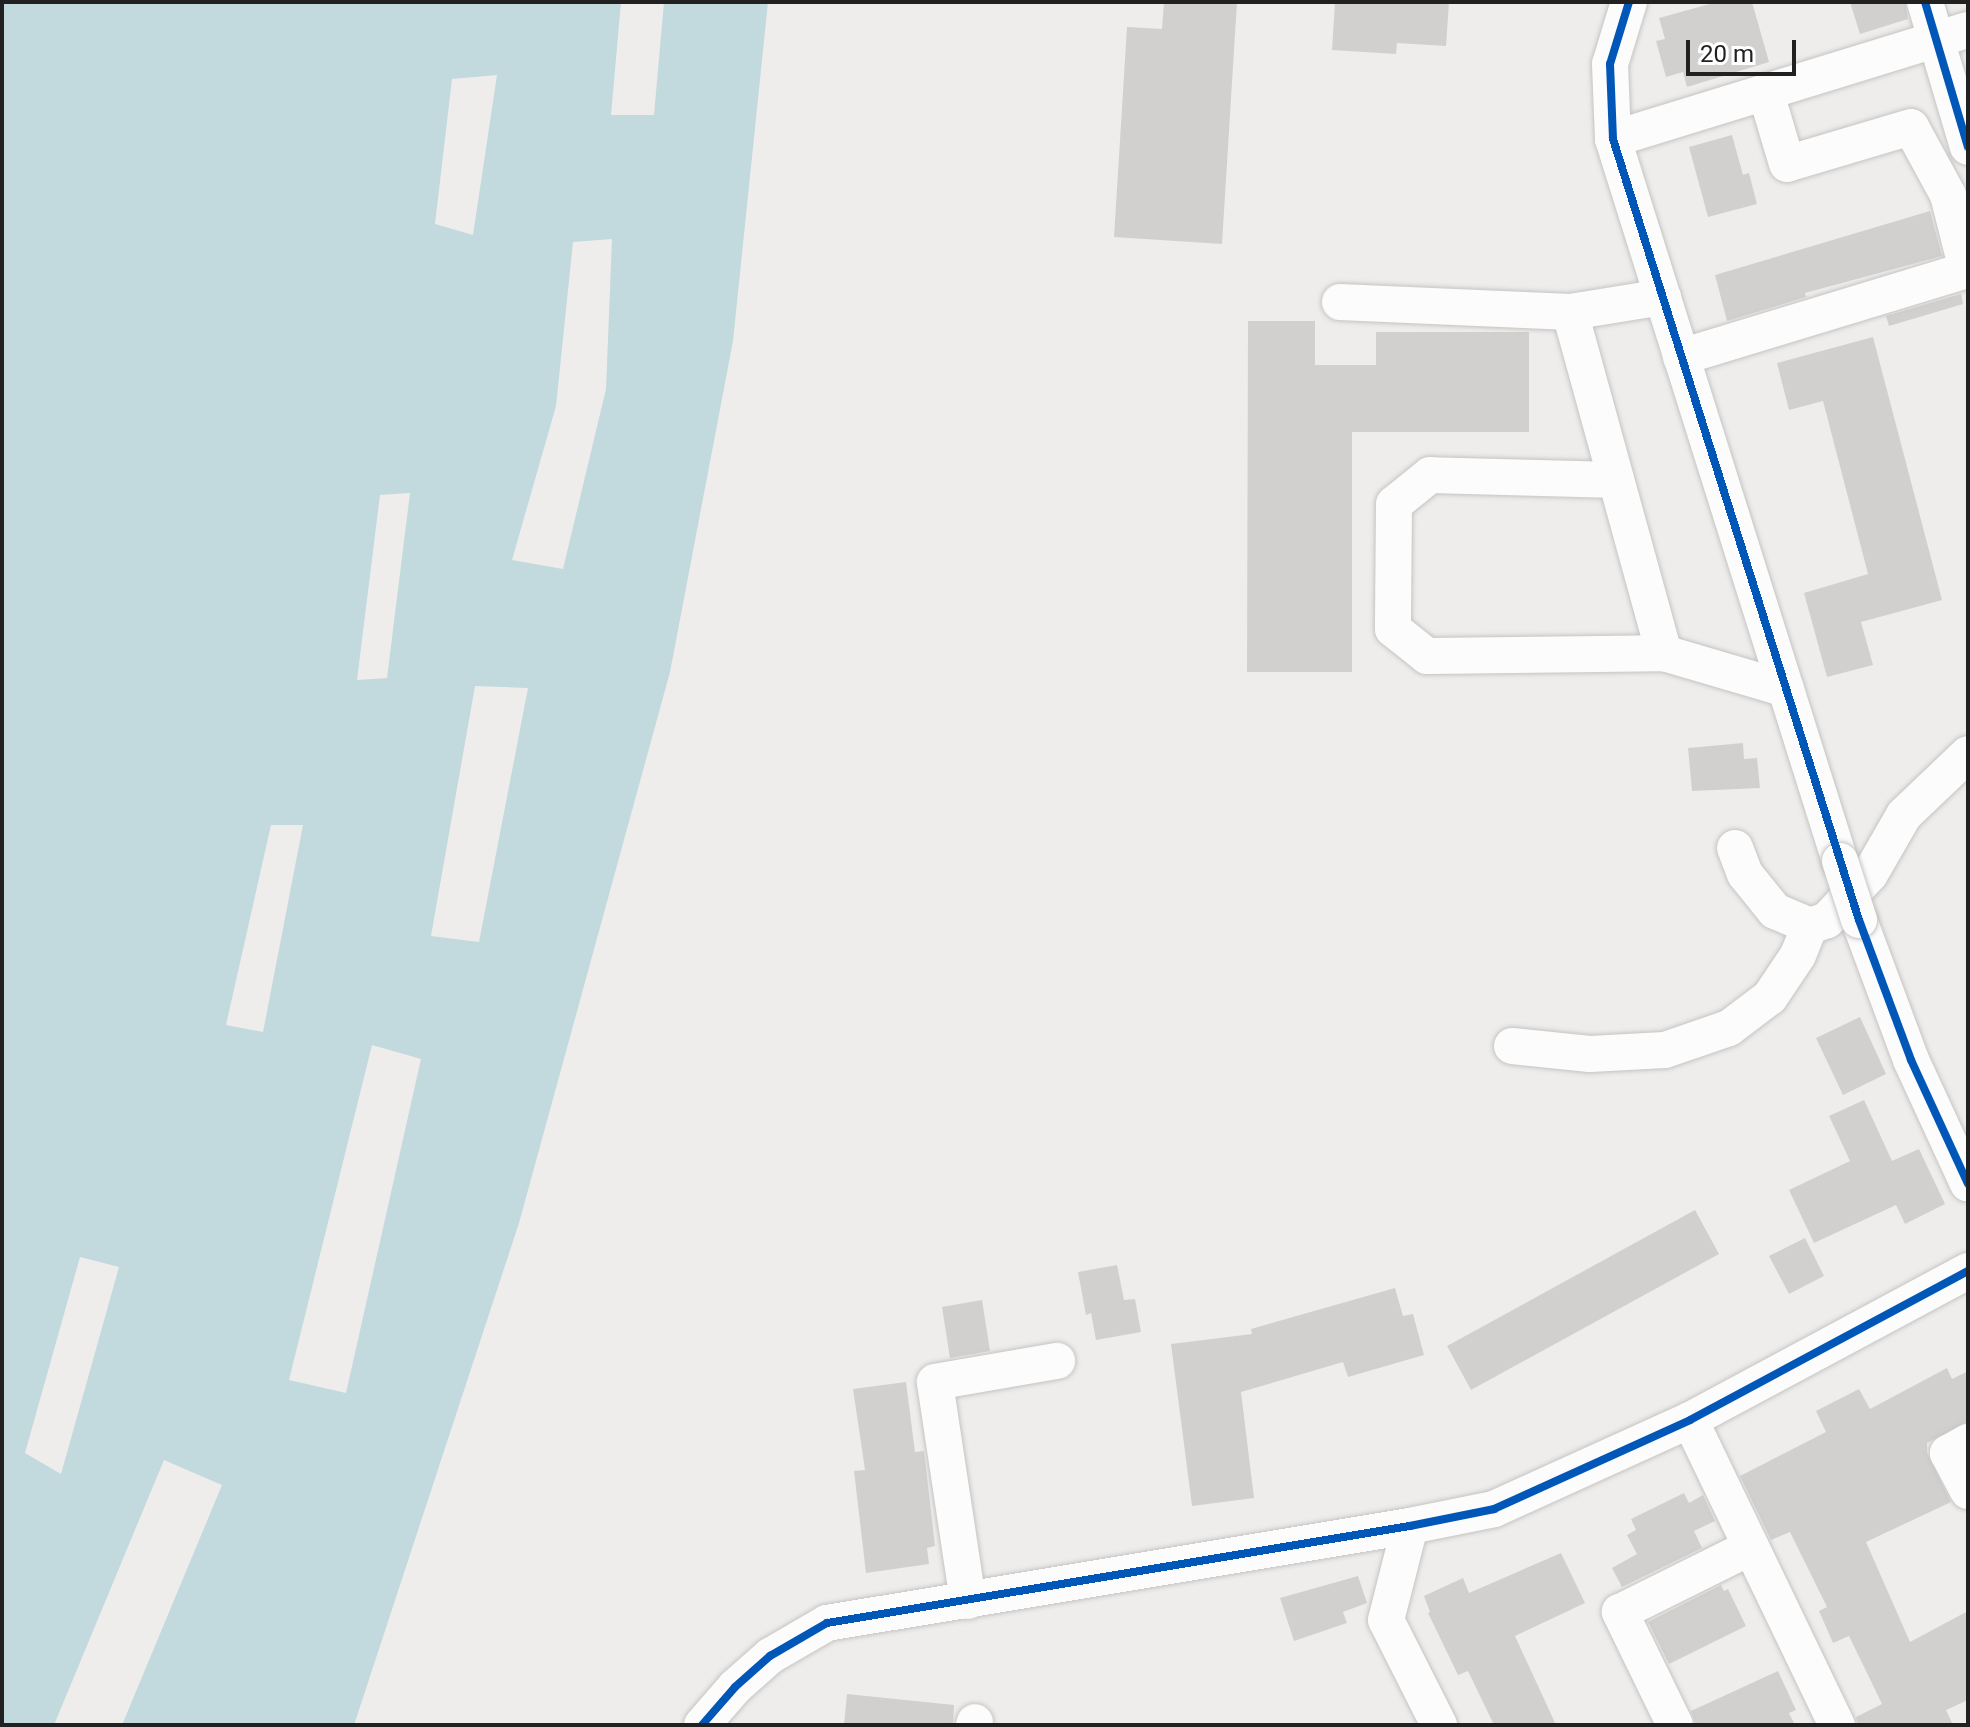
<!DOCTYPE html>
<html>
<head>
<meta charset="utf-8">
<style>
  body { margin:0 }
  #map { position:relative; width:1970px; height:1727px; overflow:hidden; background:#efedeb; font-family:Roboto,sans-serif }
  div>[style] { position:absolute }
  .water>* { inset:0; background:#c2d9de }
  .pier>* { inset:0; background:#efedeb }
  .building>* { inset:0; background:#d2d0ce }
  .roads { filter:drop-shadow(0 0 2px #c5c4c3) drop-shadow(0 0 2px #c5c4c3) }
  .minor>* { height:36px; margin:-18px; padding:0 18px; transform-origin:18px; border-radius:18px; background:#fdfcfc }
  .bridges { filter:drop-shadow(0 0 2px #c5c4c3) drop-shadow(0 0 2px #c5c4c3) }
  .minor-bridge>* { height:36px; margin:-18px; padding:0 18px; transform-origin:18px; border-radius:18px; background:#fdfcfc }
  .cycleway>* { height:8px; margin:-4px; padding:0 4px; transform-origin:4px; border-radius:4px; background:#0057b8 }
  span { translate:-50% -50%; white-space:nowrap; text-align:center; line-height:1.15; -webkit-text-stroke:8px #fff; paint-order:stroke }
  .frame { position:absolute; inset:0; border:4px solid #212121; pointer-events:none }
  .scale { position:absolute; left:1686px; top:40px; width:110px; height:36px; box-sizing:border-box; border:4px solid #212121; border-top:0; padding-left:10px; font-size:24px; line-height:28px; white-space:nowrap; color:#212121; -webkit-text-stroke:6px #fff; paint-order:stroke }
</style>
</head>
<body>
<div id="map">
  <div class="water">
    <i style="clip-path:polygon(2px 2px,768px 2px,733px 341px,670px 672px,519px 1223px,354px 1725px,2px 1725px)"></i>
  </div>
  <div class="pier">
    <i style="clip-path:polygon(621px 2px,664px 2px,654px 115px,611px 115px)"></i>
    <i style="clip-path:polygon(497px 75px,473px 235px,435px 224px,452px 79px)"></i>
    <i style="clip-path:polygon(612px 239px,606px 389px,563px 569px,512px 560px,556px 406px,573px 242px)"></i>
    <i style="clip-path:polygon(410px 493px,387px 678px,357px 680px,380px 495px)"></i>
    <i style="clip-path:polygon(475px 686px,528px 688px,479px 942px,431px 936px)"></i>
    <i style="clip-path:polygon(271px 825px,303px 825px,263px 1032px,226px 1025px)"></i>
    <i style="clip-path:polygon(372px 1045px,421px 1059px,346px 1393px,289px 1380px)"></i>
    <i style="clip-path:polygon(80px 1257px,119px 1267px,61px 1474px,25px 1453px)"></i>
    <i style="clip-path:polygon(164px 1460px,222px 1485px,122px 1725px,54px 1725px)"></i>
  </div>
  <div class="building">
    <i style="clip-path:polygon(1164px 2px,1237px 2px,1222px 244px,1114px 237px,1127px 27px,1162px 29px)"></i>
    <i style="clip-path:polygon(1335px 2px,1449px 2px,1446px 46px,1397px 43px,1396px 54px,1332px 50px)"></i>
    <i style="clip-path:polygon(1717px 2px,1752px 2px,1769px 62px,1687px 87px,1683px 72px,1666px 77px,1656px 41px,1665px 39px,1659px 18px)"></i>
    <i style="clip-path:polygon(1850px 2px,1905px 2px,1908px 19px,1860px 34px)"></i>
    <i style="clip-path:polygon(1732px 135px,1743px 175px,1749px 173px,1757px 204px,1708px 217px,1689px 147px)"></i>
    <i style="clip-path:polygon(1930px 211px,1942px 256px,1805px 293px,1806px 297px,1727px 321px,1715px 275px)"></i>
    <i style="clip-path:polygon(1961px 294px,1963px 304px,1889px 326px,1886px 316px)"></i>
    <i style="clip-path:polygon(1248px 321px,1315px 321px,1315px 365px,1376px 365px,1376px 332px,1529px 332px,1529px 432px,1352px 432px,1352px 672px,1247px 672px)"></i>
    <i style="clip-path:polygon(1873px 337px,1942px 600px,1861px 622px,1873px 665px,1827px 677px,1804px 593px,1868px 574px,1823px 401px,1789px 410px,1777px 363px)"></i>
    <i style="clip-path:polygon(1743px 743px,1744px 759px,1757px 758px,1760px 788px,1692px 791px,1688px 748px)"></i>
    <i style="clip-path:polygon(1860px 1017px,1886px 1074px,1843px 1095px,1816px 1038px)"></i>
    <i style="clip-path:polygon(1864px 1100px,1892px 1161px,1919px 1149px,1945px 1204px,1905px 1224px,1896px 1205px,1814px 1243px,1789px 1190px,1850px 1161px,1829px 1116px)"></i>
    <i style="clip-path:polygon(1695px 1210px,1719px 1254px,1471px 1390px,1447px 1346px)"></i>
    <i style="clip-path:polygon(1805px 1238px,1824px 1276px,1789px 1294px,1769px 1256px)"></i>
    <i style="clip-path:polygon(1117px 1265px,1124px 1300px,1135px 1299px,1141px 1332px,1096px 1340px,1091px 1313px,1086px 1315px,1078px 1272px)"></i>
    <i style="clip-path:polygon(1395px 1288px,1403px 1316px,1413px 1314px,1424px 1355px,1348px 1377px,1343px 1362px,1241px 1392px,1254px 1498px,1192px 1506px,1171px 1344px,1252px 1334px,1251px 1329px)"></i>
    <i style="clip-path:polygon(982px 1300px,990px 1351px,950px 1358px,942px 1307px)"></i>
    <i style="clip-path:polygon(1947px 1368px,1952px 1379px,1968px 1371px,1968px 1421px,1927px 1443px,1927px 1453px,1951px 1502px,1866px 1542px,1910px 1642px,1968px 1611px,1968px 1700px,1946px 1710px,1953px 1725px,1858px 1725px,1856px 1717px,1882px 1704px,1849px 1636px,1833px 1643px,1819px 1611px,1827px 1607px,1790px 1532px,1771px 1540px,1740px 1476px,1826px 1432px,1816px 1411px,1859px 1389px,1870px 1409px)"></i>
    <i style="clip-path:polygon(906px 1382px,915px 1452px,924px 1451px,935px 1546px,927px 1548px,929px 1564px,866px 1573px,854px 1471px,865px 1470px,853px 1389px)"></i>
    <i style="clip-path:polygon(1684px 1493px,1689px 1503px,1703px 1495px,1715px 1521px,1694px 1531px,1702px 1548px,1622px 1587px,1612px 1568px,1637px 1554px,1627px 1535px,1636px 1530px,1631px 1519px)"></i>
    <i style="clip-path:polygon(1561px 1553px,1585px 1603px,1515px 1636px,1556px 1725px,1494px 1725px,1468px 1671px,1458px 1675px,1428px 1613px,1430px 1612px,1424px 1596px,1463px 1578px,1469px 1593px)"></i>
    <i style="clip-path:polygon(1358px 1576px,1367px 1603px,1343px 1612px,1347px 1623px,1294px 1641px,1280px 1598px)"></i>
    <i style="clip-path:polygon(1721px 1585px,1724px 1591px,1728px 1589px,1746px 1626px,1669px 1664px,1648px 1622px)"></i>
    <i style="clip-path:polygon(1778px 1671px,1796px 1710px,1789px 1713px,1795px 1725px,1696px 1725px,1691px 1711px)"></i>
    <i style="clip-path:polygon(847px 1694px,954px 1705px,953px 1725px,844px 1725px)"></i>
  </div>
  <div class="roads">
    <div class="minor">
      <i style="left:1629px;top:2px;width:65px;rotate:107deg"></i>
      <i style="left:1610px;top:64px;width:75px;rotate:87.7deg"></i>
      <i style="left:1613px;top:139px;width:757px;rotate:72.55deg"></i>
      <i style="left:1925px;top:2px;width:151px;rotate:73.5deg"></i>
      <i style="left:1613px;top:139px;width:371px;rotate:-17.1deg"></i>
      <i style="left:1663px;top:297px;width:94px;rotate:170.8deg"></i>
      <i style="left:1570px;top:312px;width:354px;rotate:74.6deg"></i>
      <i style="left:1664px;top:653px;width:127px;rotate:16.4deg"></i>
      <i style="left:1340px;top:302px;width:230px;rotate:2.5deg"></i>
      <i style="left:1681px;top:357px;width:299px;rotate:-16.9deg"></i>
      <i style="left:1967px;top:270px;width:77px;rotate:-104.2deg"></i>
      <i style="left:1948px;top:195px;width:77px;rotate:-118.6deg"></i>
      <i style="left:1911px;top:127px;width:129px;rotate:163.4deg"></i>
      <i style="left:1787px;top:164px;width:74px;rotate:-106.5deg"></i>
      <i style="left:1616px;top:480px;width:186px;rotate:-178.5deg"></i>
      <i style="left:1430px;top:475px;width:46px;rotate:141.1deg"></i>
      <i style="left:1394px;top:504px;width:125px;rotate:90.5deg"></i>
      <i style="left:1393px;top:629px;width:43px;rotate:38.5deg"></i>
      <i style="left:1427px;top:656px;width:237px;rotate:-0.7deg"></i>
      <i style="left:1735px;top:848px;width:28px;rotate:69deg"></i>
      <i style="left:1745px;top:874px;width:48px;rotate:51deg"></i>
      <i style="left:1775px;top:911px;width:38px;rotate:23deg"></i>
      <i style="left:1810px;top:926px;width:18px;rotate:-19deg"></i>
      <i style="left:1827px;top:920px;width:63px;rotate:-46.9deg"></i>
      <i style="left:1870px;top:874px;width:68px;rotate:-60deg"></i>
      <i style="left:1904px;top:815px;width:88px;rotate:-43.6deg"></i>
      <i style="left:1859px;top:920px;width:149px;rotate:69.6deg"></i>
      <i style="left:1911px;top:1060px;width:136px;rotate:65.3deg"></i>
      <i style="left:1512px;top:1046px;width:78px;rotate:5.9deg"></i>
      <i style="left:1590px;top:1054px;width:75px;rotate:-3.1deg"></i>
      <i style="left:1665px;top:1050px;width:68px;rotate:-19deg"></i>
      <i style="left:1729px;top:1028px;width:51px;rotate:-37.1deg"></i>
      <i style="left:1770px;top:997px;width:50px;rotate:-56.3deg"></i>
      <i style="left:1798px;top:955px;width:31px;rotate:-68deg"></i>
      <i style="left:1690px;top:1420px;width:339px;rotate:64.3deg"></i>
      <i style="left:1968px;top:1442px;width:23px;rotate:151deg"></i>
      <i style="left:1948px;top:1453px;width:43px;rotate:62.2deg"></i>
      <i style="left:1410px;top:1526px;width:97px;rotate:104.3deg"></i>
      <i style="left:1386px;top:1620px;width:118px;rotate:63.2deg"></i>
      <i style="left:968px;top:1601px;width:221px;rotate:-98.6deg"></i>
      <i style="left:935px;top:1382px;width:124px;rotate:-9.8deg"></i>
      <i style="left:702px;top:1725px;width:50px;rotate:-49deg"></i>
      <i style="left:735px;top:1687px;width:47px;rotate:-41.5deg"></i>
      <i style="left:770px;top:1656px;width:66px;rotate:-30.1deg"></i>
      <i style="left:827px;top:1623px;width:591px;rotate:-9.45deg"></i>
      <i style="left:1410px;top:1526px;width:86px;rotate:-11.4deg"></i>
      <i style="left:1494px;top:1509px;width:215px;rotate:-24.4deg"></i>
      <i style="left:1690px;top:1420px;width:315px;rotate:-28.2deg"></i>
      <i style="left:974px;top:1725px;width:3px;rotate:-72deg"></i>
      <i style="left:1675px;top:1725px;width:126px;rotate:-116deg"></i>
      <i style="left:1620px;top:1612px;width:146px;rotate:-26.4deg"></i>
    </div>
  </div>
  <div class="bridges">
    <div class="minor-bridge">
      <i style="left:1840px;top:861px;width:62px;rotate:72.1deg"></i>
    </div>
  </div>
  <div class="cycleway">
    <i style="left:1629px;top:2px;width:65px;rotate:107deg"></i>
    <i style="left:1610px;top:64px;width:75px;rotate:87.7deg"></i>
    <i style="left:1613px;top:139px;width:819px;rotate:72.52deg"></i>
    <i style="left:1859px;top:920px;width:149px;rotate:69.6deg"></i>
    <i style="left:1911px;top:1060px;width:136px;rotate:65.3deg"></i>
    <i style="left:1925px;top:2px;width:151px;rotate:73.5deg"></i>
    <i style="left:702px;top:1725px;width:50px;rotate:-49deg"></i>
    <i style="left:735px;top:1687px;width:47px;rotate:-41.5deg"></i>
    <i style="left:770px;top:1656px;width:66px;rotate:-30.1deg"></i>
    <i style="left:827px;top:1623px;width:591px;rotate:-9.45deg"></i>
    <i style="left:1410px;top:1526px;width:86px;rotate:-11.4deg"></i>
    <i style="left:1494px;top:1509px;width:215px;rotate:-24.4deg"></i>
    <i style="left:1690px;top:1420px;width:315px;rotate:-28.2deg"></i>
  </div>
  <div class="frame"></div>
  <div class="scale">20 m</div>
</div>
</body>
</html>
